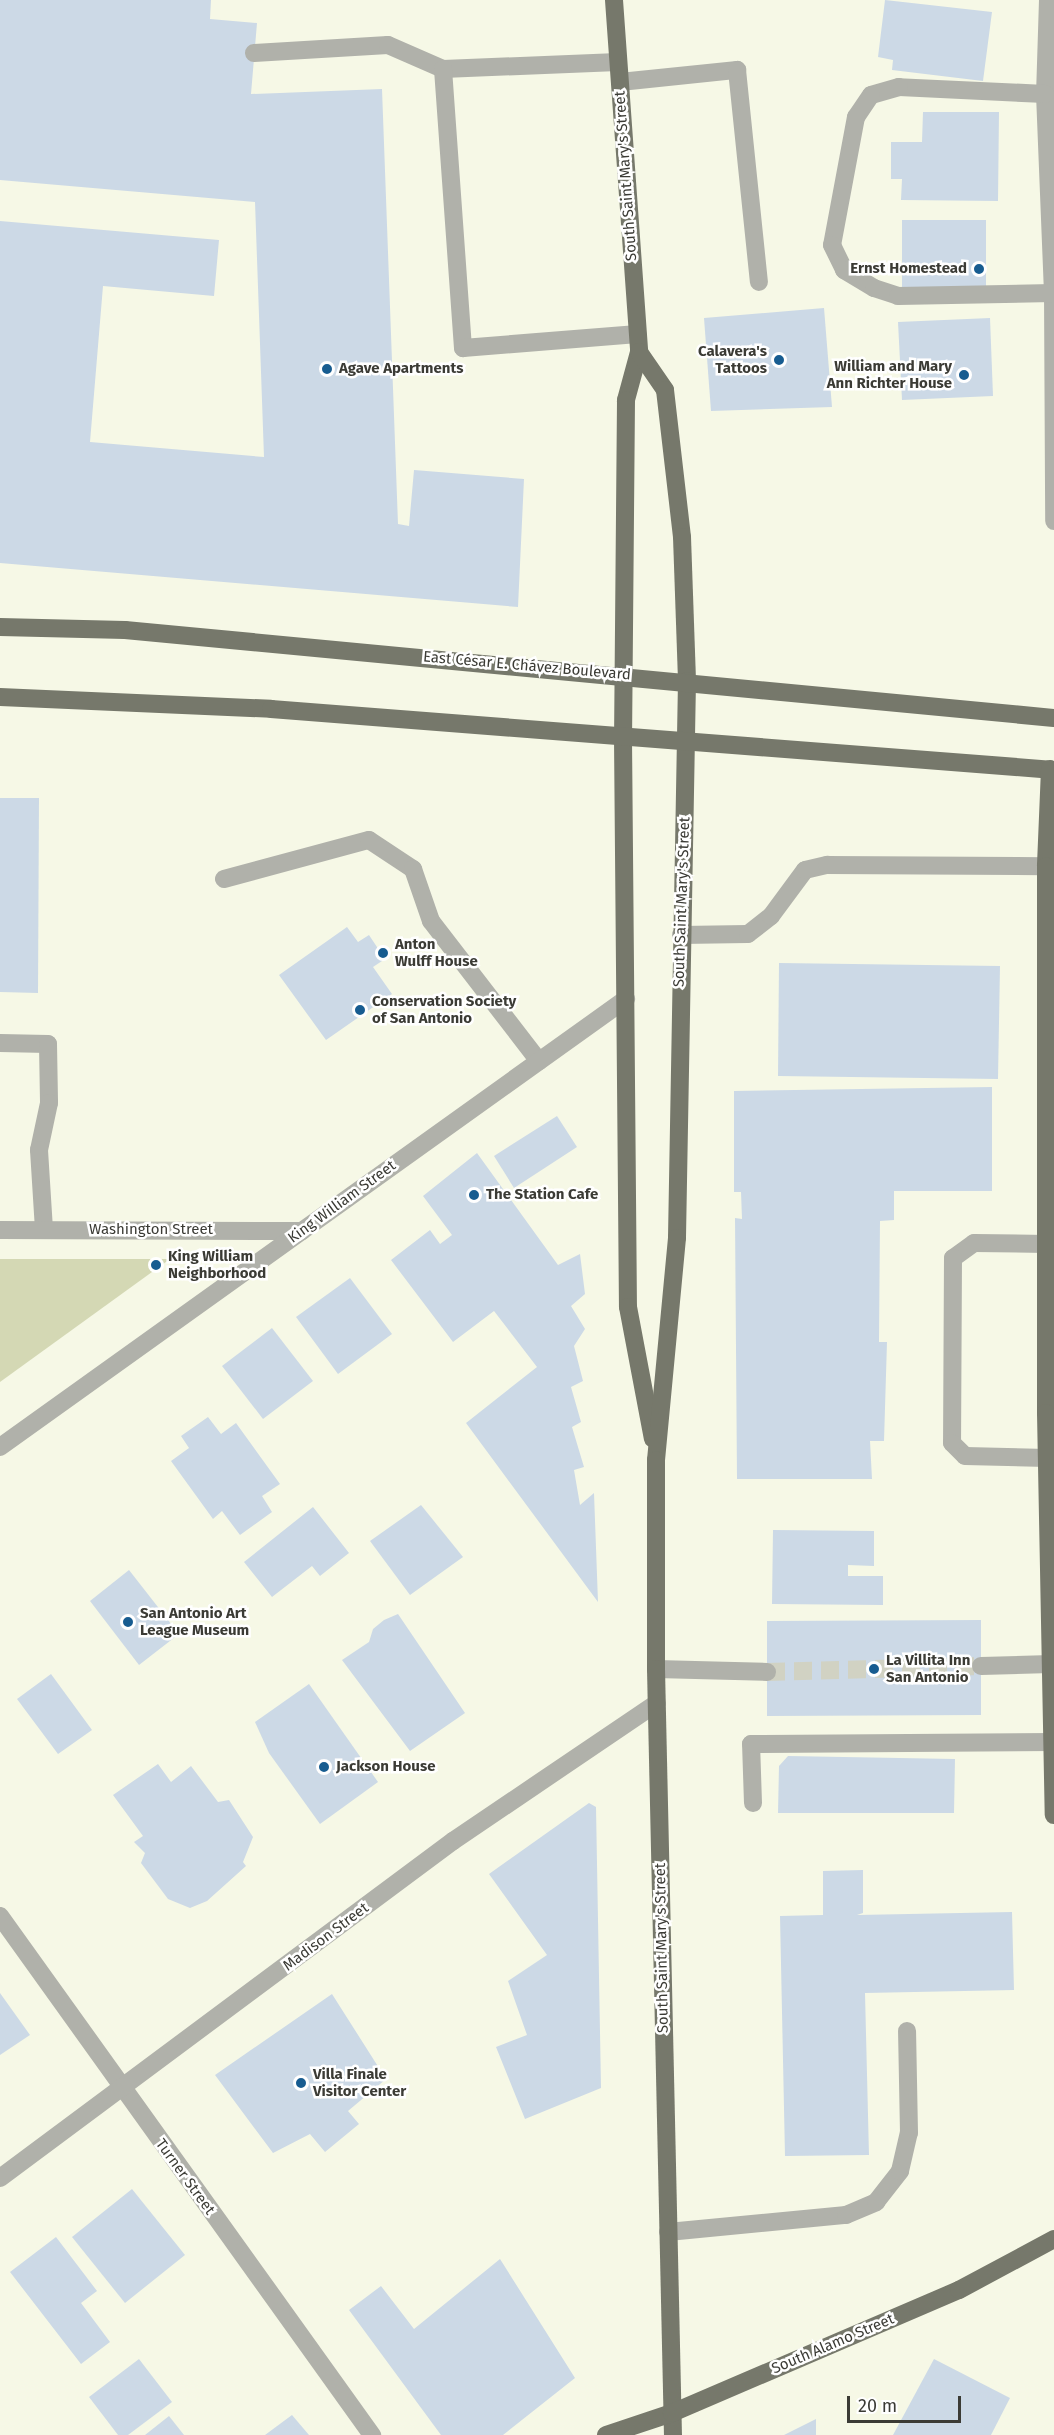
<!DOCTYPE html>
<html>
<head>
<meta charset="utf-8">
<style>
  body { margin:0 }
  #map { position:relative; width:1054px; height:2435px; overflow:hidden; background:#f6f8e6; font-family:"Fira Sans",sans-serif }
  div>[style] { position:absolute }
  .green>* { inset:0; background:#d4d8b4 }
  .building>* { inset:0; background:#ccd9e6 }
  .minor-tunnel>* { height:18px; margin-top:-9px; transform-origin:0; background:repeating-linear-gradient(90deg,#d1d2c3 0 18px,transparent 0 27px) }
  .minor>* { height:18px; margin:-9px; padding:0 9px; transform-origin:9px; border-radius:9px; background:#b0b1aa }
  .major>* { height:18px; margin:-9px; padding:0 9px; transform-origin:9px; border-radius:9px; background:#76786b }
  .dots>* { width:16px; height:16px; translate:-50% -50%; box-sizing:border-box; border:3px solid #fff; border-radius:50% }
  span { translate:-50% -50%; white-space:nowrap; text-align:center; line-height:1.15; -webkit-text-stroke:5px #fff; paint-order:stroke }
  .street-label { font-size:15px; color:#3b3b35 }
  .poi-label { font-size:15px; color:#3b3b35; font-weight:700 }
  .right { translate:-100% -50%; text-align:right }
  .left { translate:0 -50%; text-align:left }
  .scale { position:absolute; left:847px; top:2396px; width:114px; height:27px; box-sizing:border-box; border:3px solid #3b3b35; border-top:0; padding-left:8px; font-size:18px; line-height:21px; white-space:nowrap; color:#3b3b35; -webkit-text-stroke:4px #fff; paint-order:stroke }
</style>
</head>
<body>
<div id="map">
  <div class="green">
    <i style="clip-path:polygon(0 1259px,170px 1259px,0 1382px)"></i>
  </div>
  <div class="building">
    <i style="clip-path:polygon(0 0,211px 0,210px 19px,257px 23px,251px 94px,382px 89px,398px 524px,409px 526px,414px 470px,524px 479px,518px 607px,0 563px,0 221px,219px 240px,214px 296px,103px 286px,90px 442px,264px 457px,255px 202px,0 180px)"></i>
    <i style="clip-path:polygon(885px 0,992px 12px,983px 81px,892px 70px,893px 60px,878px 57px)"></i>
    <i style="clip-path:polygon(923px 112px,999px 112px,998px 201px,901px 200px,902px 179px,891px 179px,891px 142px,922px 142px)"></i>
    <i style="clip-path:polygon(902px 220px,986px 220px,986px 293px,902px 292px)"></i>
    <i style="clip-path:polygon(824px 308px,832px 407px,711px 411px,704px 318px)"></i>
    <i style="clip-path:polygon(990px 318px,993px 396px,902px 400px,898px 322px)"></i>
    <i style="clip-path:polygon(0 798px,39px 798px,38px 993px,0 992px)"></i>
    <i style="clip-path:polygon(347px 927px,358px 942px,369px 935px,385px 959px,373px 967px,392px 994px,326px 1040px,279px 975px)"></i>
    <i style="clip-path:polygon(779px 963px,1000px 966px,998px 1079px,778px 1076px)"></i>
    <i style="clip-path:polygon(992px 1087px,992px 1191px,894px 1191px,894px 1220px,880px 1221px,879px 1342px,887px 1342px,884px 1441px,870px 1441px,872px 1479px,737px 1479px,735px 1218px,742px 1219px,741px 1192px,734px 1192px,734px 1091px)"></i>
    <i style="clip-path:polygon(557px 1116px,577px 1147px,514px 1188px,494px 1156px)"></i>
    <i style="clip-path:polygon(477px 1153px,558px 1265px,580px 1254px,585px 1294px,571px 1306px,585px 1329px,574px 1346px,583px 1381px,571px 1387px,581px 1422px,572px 1427px,584px 1467px,574px 1470px,580px 1505px,594px 1493px,598px 1602px,466px 1423px,537px 1367px,494px 1311px,453px 1342px,391px 1260px,430px 1230px,440px 1244px,452px 1235px,423px 1196px)"></i>
    <i style="clip-path:polygon(350px 1278px,392px 1334px,338px 1374px,296px 1317px)"></i>
    <i style="clip-path:polygon(272px 1328px,313px 1381px,263px 1419px,222px 1366px)"></i>
    <i style="clip-path:polygon(208px 1417px,221px 1434px,236px 1423px,280px 1484px,262px 1496px,272px 1512px,240px 1535px,222px 1511px,213px 1519px,171px 1461px,189px 1448px,181px 1436px)"></i>
    <i style="clip-path:polygon(421px 1505px,463px 1557px,410px 1595px,370px 1541px)"></i>
    <i style="clip-path:polygon(313px 1507px,349px 1553px,320px 1576px,312px 1566px,272px 1597px,244px 1562px)"></i>
    <i style="clip-path:polygon(773px 1530px,874px 1531px,874px 1566px,848px 1565px,848px 1576px,883px 1576px,883px 1605px,772px 1604px)"></i>
    <i style="clip-path:polygon(129px 1570px,179px 1634px,139px 1665px,90px 1601px)"></i>
    <i style="clip-path:polygon(398px 1614px,465px 1713px,410px 1751px,342px 1660px,369px 1642px,373px 1629px,384px 1620px)"></i>
    <i style="clip-path:polygon(981px 1620px,981px 1715px,767px 1716px,767px 1621px)"></i>
    <i style="clip-path:polygon(51px 1674px,92px 1730px,58px 1754px,17px 1699px)"></i>
    <i style="clip-path:polygon(309px 1684px,378px 1782px,320px 1824px,269px 1753px,255px 1722px)"></i>
    <i style="clip-path:polygon(788px 1756px,955px 1759px,954px 1813px,778px 1813px,779px 1766px)"></i>
    <i style="clip-path:polygon(158px 1764px,171px 1782px,191px 1766px,218px 1802px,229px 1800px,253px 1837px,243px 1862px,246px 1866px,207px 1901px,190px 1908px,168px 1899px,141px 1863px,145px 1853px,134px 1842px,143px 1836px,113px 1795px)"></i>
    <i style="clip-path:polygon(589px 1803px,596px 1807px,601px 2088px,525px 2119px,496px 2047px,527px 2035px,508px 1981px,547px 1955px,489px 1874px)"></i>
    <i style="clip-path:polygon(863px 1870px,863px 1913px,857px 1915px,1012px 1912px,1014px 1990px,865px 1993px,869px 2155px,785px 2156px,780px 1916px,823px 1915px,823px 1871px)"></i>
    <i style="clip-path:polygon(0 1993px,30px 2035px,0 2055px)"></i>
    <i style="clip-path:polygon(332px 1994px,386px 2079px,348px 2111px,359px 2124px,325px 2152px,310px 2134px,273px 2153px,215px 2075px)"></i>
    <i style="clip-path:polygon(132px 2189px,185px 2255px,125px 2303px,72px 2237px)"></i>
    <i style="clip-path:polygon(56px 2237px,97px 2291px,81px 2303px,110px 2342px,81px 2364px,10px 2272px)"></i>
    <i style="clip-path:polygon(500px 2259px,575px 2378px,503px 2435px,441px 2435px,349px 2310px,381px 2286px,414px 2329px)"></i>
    <i style="clip-path:polygon(139px 2359px,172px 2402px,128px 2435px,118px 2435px,89px 2397px)"></i>
    <i style="clip-path:polygon(934px 2359px,1010px 2398px,991px 2435px,893px 2435px)"></i>
    <i style="clip-path:polygon(292px 2415px,309px 2435px,265px 2435px)"></i>
    <i style="clip-path:polygon(169px 2416px,184px 2435px,145px 2435px)"></i>
    <i style="clip-path:polygon(816px 2419px,816px 2435px,784px 2435px)"></i>
  </div>
  <div class="minor-tunnel">
    <i style="left:767px;top:1672px;width:214px;rotate:-1.6deg"></i>
  </div>
  <div class="minor">
    <i style="left:1048px;top:0;width:94px;rotate:91.8deg"></i>
    <i style="left:1045px;top:94px;width:199px;rotate:87.7deg"></i>
    <i style="left:1053px;top:293px;width:228px;rotate:89.7deg"></i>
    <i style="left:254px;top:53px;width:134px;rotate:-3.4deg"></i>
    <i style="left:388px;top:45px;width:60px;rotate:23.6deg"></i>
    <i style="left:443px;top:69px;width:175px;rotate:-2.3deg"></i>
    <i style="left:443px;top:69px;width:280px;rotate:85.9deg"></i>
    <i style="left:463px;top:348px;width:175px;rotate:-4.6deg"></i>
    <i style="left:620px;top:82px;width:118px;rotate:-5.9deg"></i>
    <i style="left:737px;top:70px;width:213px;rotate:84.1deg"></i>
    <i style="left:1045px;top:94px;width:146px;rotate:-177.3deg"></i>
    <i style="left:899px;top:87px;width:29px;rotate:164deg"></i>
    <i style="left:871px;top:95px;width:27px;rotate:124deg"></i>
    <i style="left:856px;top:117px;width:130px;rotate:100.6deg"></i>
    <i style="left:832px;top:245px;width:28px;rotate:64deg"></i>
    <i style="left:844px;top:270px;width:35px;rotate:31deg"></i>
    <i style="left:874px;top:288px;width:25px;rotate:18deg"></i>
    <i style="left:898px;top:296px;width:155px;rotate:-1.1deg"></i>
    <i style="left:224px;top:879px;width:150px;rotate:-15.1deg"></i>
    <i style="left:369px;top:840px;width:53px;rotate:33.4deg"></i>
    <i style="left:413px;top:869px;width:55px;rotate:70.9deg"></i>
    <i style="left:431px;top:921px;width:177px;rotate:52.4deg"></i>
    <i style="left:681px;top:935px;width:67px;rotate:-0.9deg"></i>
    <i style="left:748px;top:934px;width:29px;rotate:-38deg"></i>
    <i style="left:771px;top:916px;width:57px;rotate:-53.5deg"></i>
    <i style="left:805px;top:870px;width:23px;rotate:-13deg"></i>
    <i style="left:827px;top:865px;width:219px;rotate:0.3deg"></i>
    <i style="left:0;top:1043px;width:48px;rotate:1.2deg"></i>
    <i style="left:48px;top:1044px;width:59px;rotate:89deg"></i>
    <i style="left:49px;top:1103px;width:48px;rotate:102deg"></i>
    <i style="left:39px;top:1150px;width:80px;rotate:86.4deg"></i>
    <i style="left:0;top:1230px;width:302px;rotate:0.2deg"></i>
    <i style="left:1047px;top:1244px;width:73px;rotate:-179.2deg"></i>
    <i style="left:974px;top:1243px;width:26px;rotate:144deg"></i>
    <i style="left:953px;top:1258px;width:185px;rotate:90.3deg"></i>
    <i style="left:952px;top:1443px;width:18px;rotate:45deg"></i>
    <i style="left:965px;top:1456px;width:82px;rotate:1.4deg"></i>
    <i style="left:0;top:1447px;width:770px;rotate:-35.59deg"></i>
    <i style="left:981px;top:1666px;width:70px;rotate:-1.6deg"></i>
    <i style="left:656px;top:1669px;width:111px;rotate:1.5deg"></i>
    <i style="left:753px;top:1803px;width:59px;rotate:-91.9deg"></i>
    <i style="left:751px;top:1744px;width:302px;rotate:-0.4deg"></i>
    <i style="left:0;top:1916px;width:639px;rotate:54.37deg"></i>
    <i style="left:0;top:2178px;width:565px;rotate:-36.65deg"></i>
    <i style="left:453px;top:1841px;width:246px;rotate:-34.1deg"></i>
    <i style="left:668px;top:2232px;width:179px;rotate:-5.5deg"></i>
    <i style="left:846px;top:2215px;width:33px;rotate:-23deg"></i>
    <i style="left:876px;top:2202px;width:39px;rotate:-52deg"></i>
    <i style="left:900px;top:2171px;width:39px;rotate:-77deg"></i>
    <i style="left:909px;top:2133px;width:102px;rotate:-91.1deg"></i>
  </div>
  <div class="major">
    <i style="left:614px;top:0;width:353px;rotate:85.9deg"></i>
    <i style="left:639px;top:352px;width:50px;rotate:105.2deg"></i>
    <i style="left:626px;top:400px;width:338px;rotate:90.5deg"></i>
    <i style="left:623px;top:738px;width:569px;rotate:89.5deg"></i>
    <i style="left:628px;top:1307px;width:134px;rotate:79.3deg"></i>
    <i style="left:639px;top:352px;width:46px;rotate:55.6deg"></i>
    <i style="left:665px;top:390px;width:148px;rotate:83.4deg"></i>
    <i style="left:682px;top:537px;width:144px;rotate:88deg"></i>
    <i style="left:687px;top:681px;width:557px;rotate:91.03deg"></i>
    <i style="left:677px;top:1238px;width:223px;rotate:95.4deg"></i>
    <i style="left:656px;top:1460px;width:209px;rotate:90deg"></i>
    <i style="left:656px;top:1669px;width:766px;rotate:88.73deg"></i>
    <i style="left:0;top:627px;width:125px;rotate:1.4deg"></i>
    <i style="left:125px;top:630px;width:933px;rotate:5.41deg"></i>
    <i style="left:0;top:697px;width:271px;rotate:2.5deg"></i>
    <i style="left:271px;top:709px;width:785px;rotate:4.45deg"></i>
    <i style="left:1050px;top:769px;width:97px;rotate:92.4deg"></i>
    <i style="left:1046px;top:866px;width:547px;rotate:90deg"></i>
    <i style="left:1046px;top:1413px;width:402px;rotate:88.9deg"></i>
    <i style="left:606px;top:2435px;width:70px;rotate:-18.4deg"></i>
    <i style="left:672px;top:2413px;width:312px;rotate:-23.2deg"></i>
    <i style="left:959px;top:2290px;width:108px;rotate:-28.2deg"></i>
  </div>
  <div class="dots">
    <i style="left:979px;top:269px;background:#175c90"></i>
    <i style="left:779px;top:360px;background:#175c90"></i>
    <i style="left:327px;top:369px;background:#175c90"></i>
    <i style="left:964px;top:375px;background:#175c90"></i>
    <i style="left:383px;top:953px;background:#175c90"></i>
    <i style="left:360px;top:1010px;background:#175c90"></i>
    <i style="left:474px;top:1195px;background:#175c90"></i>
    <i style="left:156px;top:1265px;background:#175c90"></i>
    <i style="left:128px;top:1622px;background:#175c90"></i>
    <i style="left:874px;top:1669px;background:#175c90"></i>
    <i style="left:324px;top:1767px;background:#175c90"></i>
    <i style="left:301px;top:2083px;background:#175c90"></i>
  </div>
  <div class="street-label">
    <span style="left:626px;top:176px;rotate:-94deg">South Saint Mary's Street</span>
    <span style="left:527px;top:666px;rotate:5deg">East César E. Chávez Boulevard</span>
    <span style="left:682px;top:902px;rotate:-88deg">South Saint Mary's Street</span>
    <span style="left:342px;top:1202px;rotate:-36deg">King William Street</span>
    <span style="left:151px;top:1230px">Washington Street</span>
    <span style="left:326px;top:1937px;rotate:-37deg">Madison Street</span>
    <span style="left:662px;top:1948px;rotate:-91deg">South Saint Mary's Street</span>
    <span style="left:185px;top:2177px;rotate:54deg">Turner Street</span>
    <span style="left:833px;top:2344px;rotate:-23deg">South Alamo Street</span>
  </div>
  <div class="poi-label">
    <span class="right" style="left:967px;top:269px">Ernst Homestead</span>
    <span class="right" style="left:767px;top:360px">Calavera's<br>Tattoos</span>
    <span class="right" style="left:952px;top:375px">William and Mary<br>Ann Richter House</span>
    <span class="left" style="left:339px;top:369px">Agave Apartments</span>
    <span class="left" style="left:395px;top:953px">Anton<br>Wulff House</span>
    <span class="left" style="left:372px;top:1010px">Conservation Society<br>of San Antonio</span>
    <span class="left" style="left:486px;top:1195px">The Station Cafe</span>
    <span class="left" style="left:168px;top:1265px">King William<br>Neighborhood</span>
    <span class="left" style="left:140px;top:1622px">San Antonio Art<br>League Museum</span>
    <span class="left" style="left:886px;top:1669px">La Villita Inn<br>San Antonio</span>
    <span class="left" style="left:336px;top:1767px">Jackson House</span>
    <span class="left" style="left:313px;top:2083px">Villa Finale<br>Visitor Center</span>
  </div>
  <div class="scale">20 m</div>
</div>
</body>
</html>
